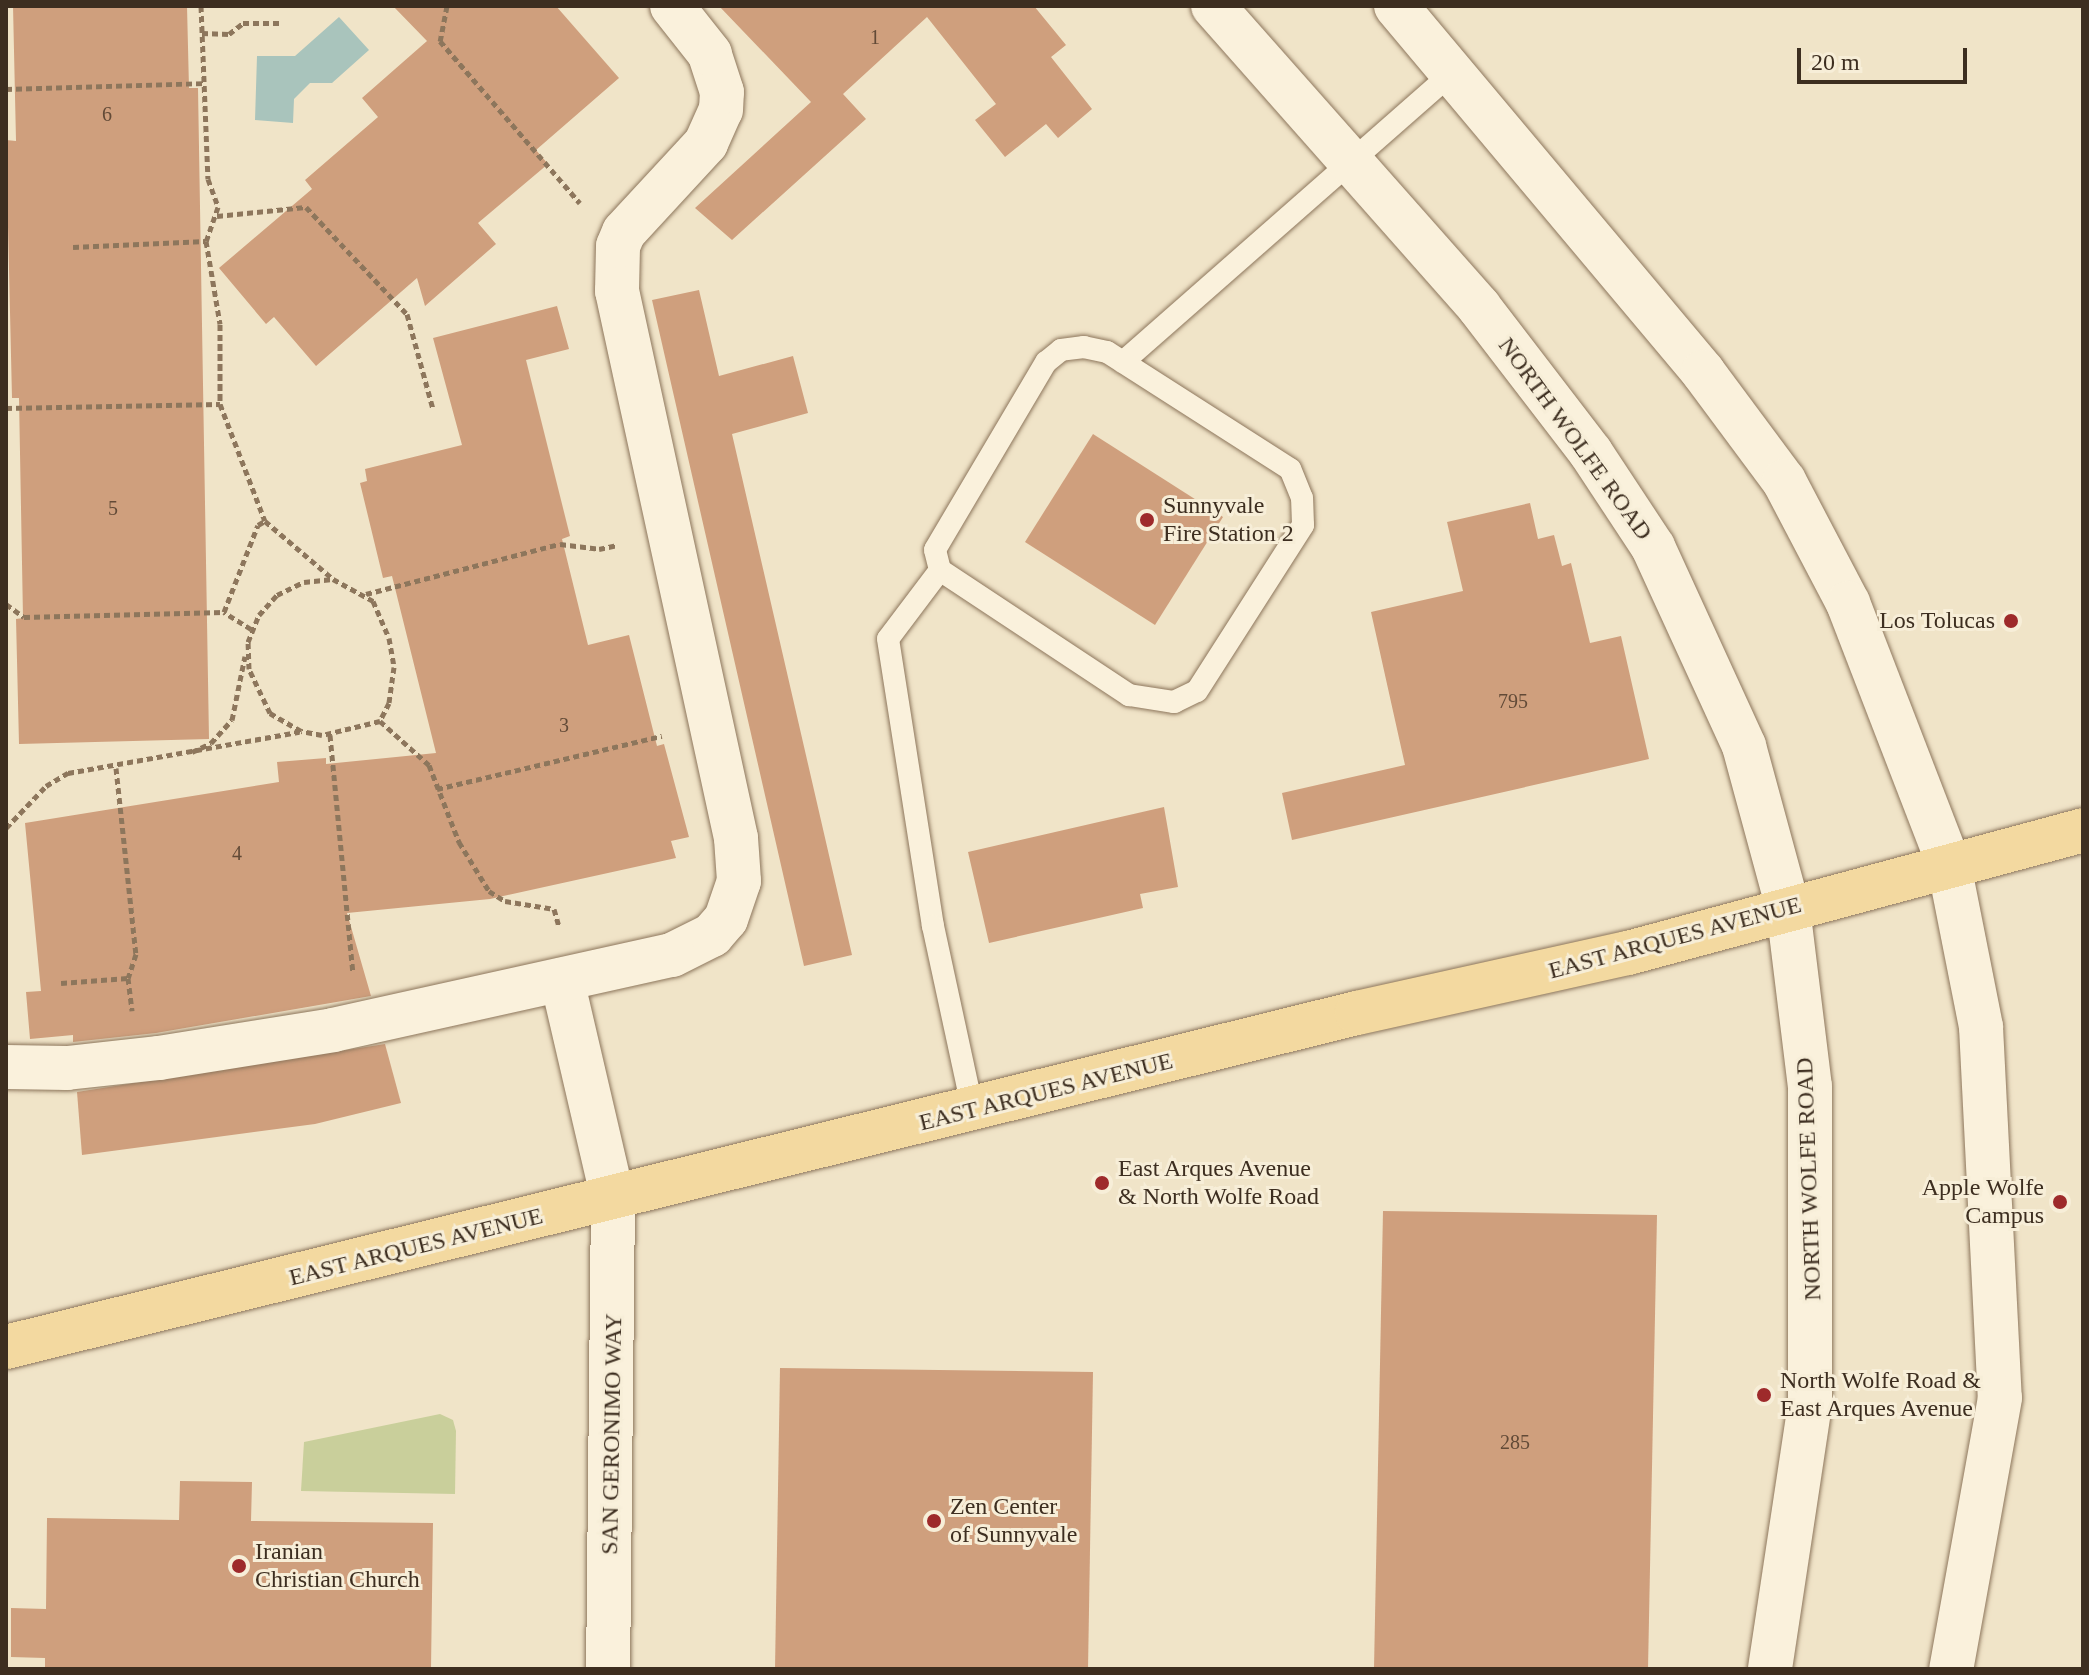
<!DOCTYPE html>
<html>
<head>
<meta charset="utf-8">
<style>
  body { margin:0 }
  #map { position:relative; width:2089px; height:1675px; overflow:hidden; background:#f0e4c8; font-family:"Times New Roman",serif }
  div>[style] { position:absolute }
  .green>* { inset:0; background:#c9cf9b }
  .water>* { inset:0; background:#a9c4bc }
  .building>* { inset:0; background:#cf9f7d }
  .path>* { height:5px; margin-top:-2.5px; transform-origin:0; background:repeating-linear-gradient(90deg,#8d765c 0 6px,transparent 0 10px) }
  .roads { filter:drop-shadow(0 0 2px #8d765c) drop-shadow(0 0 2px #8d765c) }
  .lane>* { height:22px; margin:-11px; padding:0 11px; transform-origin:11px; border-radius:11px; background:#faf1dc }
  .street>* { height:44px; margin:-22px; padding:0 22px; transform-origin:22px; border-radius:22px; background:#faf1dc }
  .secondary>* { height:44px; margin:-22px; padding:0 22px; transform-origin:22px; border-radius:22px; background:#faf1dc }
  .primary>* { height:44px; margin:-22px; padding:0 22px; transform-origin:22px; border-radius:22px; background:#f3d9a0 }
  .dots>* { width:22px; height:22px; translate:-50% -50%; box-sizing:border-box; border:4px solid #f7eed8; border-radius:50% }
  span { translate:-50% -50%; white-space:nowrap; text-align:center; line-height:1.15; -webkit-text-stroke:6px #f7eed8; paint-order:stroke }
  .number-label { font-size:20px; color:#624a37 }
  .number-label span { -webkit-text-stroke-width:0 }
  .street-label { font-size:24px; color:#3d2e20 }
  .poi-label { font-size:24px; color:#3d2e20 }
  .left { translate:0 -50%; text-align:left }
  .right { translate:-100% -50%; text-align:right }
  .frame { position:absolute; inset:0; border:8px solid #3d2e20; pointer-events:none }
  .scale { position:absolute; left:1797px; top:48px; width:170px; height:36px; box-sizing:border-box; border:4px solid #3d2e20; border-top:0; padding-left:10px; font-size:24px; line-height:28px; white-space:nowrap; color:#3d2e20; -webkit-text-stroke:6px #f7eed8; paint-order:stroke }
</style>
</head>
<body>
<div id="map">
  <div class="green">
    <i style="clip-path:polygon(440px 1414px,453px 1420px,456px 1431px,455px 1494px,301px 1491px,304px 1442px)"></i>
  </div>
  <div class="water">
    <i style="clip-path:polygon(339px 17px,369px 50px,332px 83px,310px 83px,294px 99px,293px 123px,255px 120px,257px 56px,295px 56px)"></i>
  </div>
  <div class="building">
    <i style="clip-path:polygon(13px 6px,187px 6px,189px 88px,198px 88px,209px 739px,19px 744px,16px 619px,23px 618px,19px 398px,12px 398px,6px 140px,16px 141px)"></i>
    <i style="clip-path:polygon(393px 6px,556px 6px,619px 78px,536px 150px,548px 164px,478px 223px,496px 244px,425px 306px,417px 278px,316px 366px,274px 317px,266px 324px,219px 268px,312px 189px,305px 180px,378px 117px,362px 98px,427px 41px)"></i>
    <i style="clip-path:polygon(719px 6px,1034px 6px,1066px 45px,1051px 57px,1092px 109px,1058px 138px,1046px 124px,1005px 157px,975px 120px,996px 104px,927px 17px,843px 94px,866px 119px,732px 240px,695px 208px,811px 102px)"></i>
    <i style="clip-path:polygon(699px 290px,719px 376px,793px 356px,808px 413px,732px 434px,852px 955px,804px 966px,652px 300px)"></i>
    <i style="clip-path:polygon(557px 306px,569px 349px,526px 360px,570px 536px,562px 539px,588px 645px,629px 635px,657px 746px,664px 744px,689px 837px,671px 841px,676px 858px,490px 899px,347px 913px,371px 996px,156px 1033px,73px 1042px,73px 1035px,30px 1039px,26px 992px,41px 991px,25px 823px,279px 782px,277px 762px,326px 758px,326px 764px,436px 753px,392px 576px,383px 578px,360px 483px,367px 481px,365px 469px,462px 445px,433px 338px)"></i>
    <i style="clip-path:polygon(1093px 434px,1223px 517px,1155px 625px,1025px 542px)"></i>
    <i style="clip-path:polygon(1530px 503px,1538px 539px,1554px 535px,1562px 566px,1571px 563px,1590px 643px,1621px 636px,1649px 759px,1292px 840px,1282px 793px,1405px 765px,1371px 612px,1463px 591px,1447px 522px)"></i>
    <i style="clip-path:polygon(1164px 807px,1178px 887px,1140px 894px,1143px 908px,989px 943px,968px 852px)"></i>
    <i style="clip-path:polygon(385px 1044px,401px 1103px,315px 1124px,82px 1155px,77px 1092px)"></i>
    <i style="clip-path:polygon(1383px 1211px,1657px 1215px,1648px 1669px,1374px 1669px)"></i>
    <i style="clip-path:polygon(780px 1368px,1093px 1372px,1088px 1669px,775px 1669px)"></i>
    <i style="clip-path:polygon(180px 1481px,252px 1482px,251px 1521px,433px 1523px,431px 1669px,45px 1669px,45px 1658px,11px 1657px,11px 1608px,46px 1609px,47px 1518px,179px 1520px)"></i>
  </div>
  <div class="path">
    <i style="left:201px;top:6px;width:173px;rotate:87.7deg"></i>
    <i style="left:208px;top:179px;width:30px;rotate:70deg"></i>
    <i style="left:218px;top:207px;width:36px;rotate:109deg"></i>
    <i style="left:206px;top:241px;width:84px;rotate:80.4deg"></i>
    <i style="left:220px;top:324px;width:80px;rotate:90deg"></i>
    <i style="left:220px;top:404px;width:125px;rotate:69deg"></i>
    <i style="left:447px;top:6px;width:36px;rotate:101deg"></i>
    <i style="left:440px;top:41px;width:214px;rotate:49.2deg"></i>
    <i style="left:202px;top:33px;width:27px;rotate:2deg"></i>
    <i style="left:229px;top:34px;width:18px;rotate:-38deg"></i>
    <i style="left:243px;top:23px;width:37px"></i>
    <i style="left:6px;top:89px;width:198px;rotate:-1.7deg"></i>
    <i style="left:217px;top:216px;width:89px;rotate:-5.8deg"></i>
    <i style="left:306px;top:207px;width:147px;rotate:46.7deg"></i>
    <i style="left:407px;top:314px;width:98px;rotate:74.7deg"></i>
    <i style="left:73px;top:247px;width:133px;rotate:-2.6deg"></i>
    <i style="left:6px;top:408px;width:214px;rotate:-1.1deg"></i>
    <i style="left:366px;top:594px;width:200px;rotate:-14.5deg"></i>
    <i style="left:560px;top:544px;width:39px;rotate:7deg"></i>
    <i style="left:599px;top:549px;width:19px;rotate:-12deg"></i>
    <i style="left:6px;top:604px;width:22px;rotate:36deg"></i>
    <i style="left:24px;top:617px;width:200px;rotate:-1.4deg"></i>
    <i style="left:251px;top:629px;width:32px;rotate:-148deg"></i>
    <i style="left:224px;top:612px;width:93px;rotate:-68.7deg"></i>
    <i style="left:258px;top:525px;width:8px;rotate:-30deg"></i>
    <i style="left:265px;top:521px;width:88px;rotate:40.4deg"></i>
    <i style="left:380px;top:721px;width:60px;rotate:166.4deg"></i>
    <i style="left:322px;top:735px;width:21px;rotate:-169deg"></i>
    <i style="left:301px;top:731px;width:36px;rotate:-150deg"></i>
    <i style="left:270px;top:713px;width:49px;rotate:-115.5deg"></i>
    <i style="left:249px;top:669px;width:27px;rotate:-92deg"></i>
    <i style="left:248px;top:642px;width:29px;rotate:-68deg"></i>
    <i style="left:259px;top:615px;width:27px;rotate:-48deg"></i>
    <i style="left:277px;top:595px;width:30px;rotate:-26deg"></i>
    <i style="left:304px;top:582px;width:29px;rotate:-6deg"></i>
    <i style="left:333px;top:579px;width:46px;rotate:28.8deg"></i>
    <i style="left:373px;top:601px;width:40px;rotate:66.6deg"></i>
    <i style="left:389px;top:638px;width:29px;rotate:80deg"></i>
    <i style="left:394px;top:667px;width:36px;rotate:98deg"></i>
    <i style="left:389px;top:703px;width:20px;rotate:117deg"></i>
    <i style="left:380px;top:721px;width:66px;rotate:41.9deg"></i>
    <i style="left:429px;top:765px;width:83px;rotate:68.7deg"></i>
    <i style="left:459px;top:842px;width:57px;rotate:58.5deg"></i>
    <i style="left:489px;top:891px;width:19px;rotate:32deg"></i>
    <i style="left:505px;top:901px;width:50px;rotate:9.3deg"></i>
    <i style="left:554px;top:909px;width:19px;rotate:74deg"></i>
    <i style="left:330px;top:735px;width:239px;rotate:84.5deg"></i>
    <i style="left:192px;top:752px;width:21px;rotate:-25deg"></i>
    <i style="left:211px;top:743px;width:31px;rotate:-48deg"></i>
    <i style="left:232px;top:720px;width:65px;rotate:-78.5deg"></i>
    <i style="left:116px;top:768px;width:187px;rotate:83.9deg"></i>
    <i style="left:136px;top:954px;width:25px;rotate:108deg"></i>
    <i style="left:128px;top:978px;width:33px;rotate:83deg"></i>
    <i style="left:437px;top:789px;width:231px;rotate:-13.3deg"></i>
    <i style="left:6px;top:828px;width:58px;rotate:-46.4deg"></i>
    <i style="left:46px;top:786px;width:26px;rotate:-31deg"></i>
    <i style="left:68px;top:773px;width:235px;rotate:-10.1deg"></i>
    <i style="left:61px;top:983px;width:67px;rotate:-4.3deg"></i>
  </div>
  <div class="roads">
    <div class="lane">
      <i style="left:1123px;top:362px;width:439px;rotate:-41.3deg"></i>
      <i style="left:940px;top:570px;width:227px;rotate:33.5deg"></i>
      <i style="left:1129px;top:695px;width:46px;rotate:8.8deg"></i>
      <i style="left:1174px;top:702px;width:25px;rotate:-26deg"></i>
      <i style="left:1197px;top:691px;width:197px;rotate:-57.4deg"></i>
      <i style="left:1303px;top:525px;width:27px;rotate:-92deg"></i>
      <i style="left:1302px;top:498px;width:31px;rotate:-112deg"></i>
      <i style="left:1290px;top:469px;width:217px;rotate:-147.4deg"></i>
      <i style="left:1107px;top:352px;width:24px;rotate:-168deg"></i>
      <i style="left:1084px;top:347px;width:23px;rotate:173deg"></i>
      <i style="left:1061px;top:350px;width:19px;rotate:141deg"></i>
      <i style="left:1046px;top:362px;width:218px;rotate:120.6deg"></i>
      <i style="left:935px;top:550px;width:21px;rotate:76deg"></i>
      <i style="left:940px;top:570px;width:86px;rotate:127deg"></i>
      <i style="left:888px;top:639px;width:291px;rotate:81.1deg"></i>
      <i style="left:933px;top:926px;width:189px;rotate:77.8deg"></i>
    </div>
    <div class="street">
      <i style="left:562px;top:980px;width:225px;rotate:76.9deg"></i>
      <i style="left:613px;top:1199px;width:470px;rotate:90.6deg"></i>
      <i style="left:6px;top:1067px;width:61px;rotate:0.9deg"></i>
      <i style="left:67px;top:1068px;width:93px;rotate:-6.2deg"></i>
      <i style="left:159px;top:1058px;width:176px;rotate:-9.1deg"></i>
      <i style="left:333px;top:1030px;width:347px;rotate:-12.5deg"></i>
      <i style="left:672px;top:955px;width:45px;rotate:-26.6deg"></i>
      <i style="left:712px;top:935px;width:21px;rotate:-49deg"></i>
      <i style="left:726px;top:919px;width:40px;rotate:-71.1deg"></i>
      <i style="left:739px;top:881px;width:43px;rotate:-94deg"></i>
      <i style="left:736px;top:838px;width:560px;rotate:-102.27deg"></i>
      <i style="left:617px;top:291px;width:45px;rotate:-88.7deg"></i>
      <i style="left:618px;top:246px;width:15px;rotate:-67deg"></i>
      <i style="left:624px;top:232px;width:121px;rotate:-47.3deg"></i>
      <i style="left:706px;top:143px;width:36px;rotate:-66deg"></i>
      <i style="left:721px;top:110px;width:18px;rotate:-87deg"></i>
      <i style="left:722px;top:92px;width:40px;rotate:-108deg"></i>
      <i style="left:710px;top:54px;width:61px;rotate:-128.4deg"></i>
    </div>
    <div class="secondary">
      <i style="left:1213px;top:6px;width:402px;rotate:48.5deg"></i>
      <i style="left:1479px;top:307px;width:184px;rotate:52.5deg"></i>
      <i style="left:1591px;top:453px;width:113px;rotate:56.6deg"></i>
      <i style="left:1653px;top:547px;width:219px;rotate:65.4deg"></i>
      <i style="left:1744px;top:746px;width:168px;rotate:74.8deg"></i>
      <i style="left:1788px;top:908px;width:179px;rotate:83deg"></i>
      <i style="left:1810px;top:1086px;width:318px;rotate:90deg"></i>
      <i style="left:1810px;top:1404px;width:268px;rotate:98.6deg"></i>
      <i style="left:1396px;top:6px;width:478px;rotate:50deg"></i>
      <i style="left:1703px;top:372px;width:136px;rotate:53.4deg"></i>
      <i style="left:1784px;top:481px;width:138px;rotate:62.3deg"></i>
      <i style="left:1848px;top:603px;width:281px;rotate:68.9deg"></i>
      <i style="left:1949px;top:865px;width:165px;rotate:78.8deg"></i>
      <i style="left:1981px;top:1027px;width:371px;rotate:87.1deg"></i>
      <i style="left:2000px;top:1398px;width:275px;rotate:100.2deg"></i>
    </div>
    <div class="primary">
      <i style="left:6px;top:1347px;width:1392px;rotate:-13.89deg"></i>
      <i style="left:1357px;top:1013px;width:278px;rotate:-12.5deg"></i>
      <i style="left:1628px;top:953px;width:471px;rotate:-15.1deg"></i>
    </div>
  </div>
  <div class="dots">
    <i style="left:1147px;top:520px;background:#9e2a2b"></i>
    <i style="left:2011px;top:621px;background:#9e2a2b"></i>
    <i style="left:1102px;top:1183px;background:#9e2a2b"></i>
    <i style="left:2060px;top:1202px;background:#9e2a2b"></i>
    <i style="left:1764px;top:1395px;background:#9e2a2b"></i>
    <i style="left:934px;top:1521px;background:#9e2a2b"></i>
    <i style="left:239px;top:1566px;background:#9e2a2b"></i>
  </div>
  <div class="number-label">
    <span style="left:875px;top:37px">1</span>
    <span style="left:107px;top:114px">6</span>
    <span style="left:113px;top:508px">5</span>
    <span style="left:1513px;top:701px">795</span>
    <span style="left:564px;top:725px">3</span>
    <span style="left:237px;top:853px">4</span>
    <span style="left:1515px;top:1442px">285</span>
  </div>
  <div class="street-label">
    <span style="left:1575px;top:439px;rotate:54deg">NORTH WOLFE ROAD</span>
    <span style="left:1675px;top:938px;rotate:-15deg">EAST ARQUES AVENUE</span>
    <span style="left:1046px;top:1092px;rotate:-14deg">EAST ARQUES AVENUE</span>
    <span style="left:1809px;top:1179px;rotate:-92deg">NORTH WOLFE ROAD</span>
    <span style="left:416px;top:1247px;rotate:-14deg">EAST ARQUES AVENUE</span>
    <span style="left:612px;top:1434px;rotate:-89deg">SAN GERONIMO WAY</span>
  </div>
  <div class="poi-label">
    <span class="left" style="left:1163px;top:520px">Sunnyvale<br>Fire Station 2</span>
    <span class="right" style="left:1995px;top:621px">Los Tolucas</span>
    <span class="left" style="left:1118px;top:1183px">East Arques Avenue<br>&amp; North Wolfe Road</span>
    <span class="right" style="left:2044px;top:1202px">Apple Wolfe<br>Campus</span>
    <span class="left" style="left:1780px;top:1395px">North Wolfe Road &amp;<br>East Arques Avenue</span>
    <span class="left" style="left:950px;top:1521px">Zen Center<br>of Sunnyvale</span>
    <span class="left" style="left:255px;top:1566px">Iranian<br>Christian Church</span>
  </div>
  <div class="frame"></div>
  <div class="scale">20 m</div>
</div>
</body>
</html>
